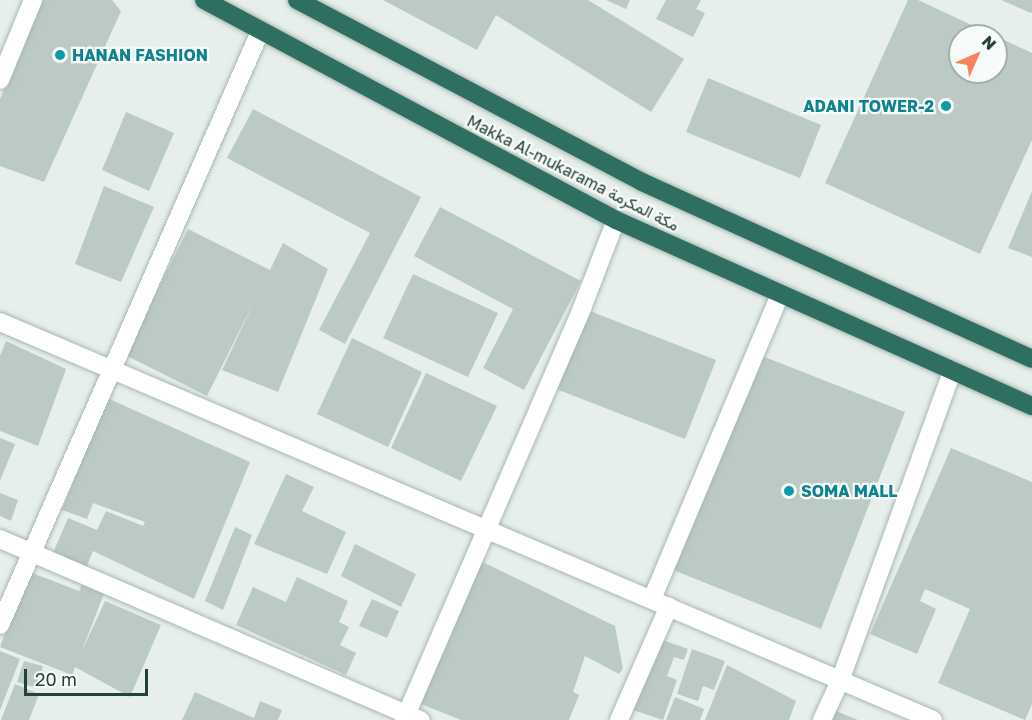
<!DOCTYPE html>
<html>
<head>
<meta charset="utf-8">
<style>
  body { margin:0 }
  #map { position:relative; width:1032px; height:720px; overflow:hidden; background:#e6efeb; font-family:"Golos Text",Vazirmatn,sans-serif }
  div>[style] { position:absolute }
  .building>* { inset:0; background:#bbcac4 }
  .roads { filter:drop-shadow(0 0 2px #a8b8b2) drop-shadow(0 0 2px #a8b8b2) }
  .minor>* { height:18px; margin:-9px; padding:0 9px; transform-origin:9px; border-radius:9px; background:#fff }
  .highway>* { height:18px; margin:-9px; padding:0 9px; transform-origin:9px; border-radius:9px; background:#2f6f62 }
  .dots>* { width:16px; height:16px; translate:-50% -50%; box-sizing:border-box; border:3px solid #f7fbf9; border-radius:50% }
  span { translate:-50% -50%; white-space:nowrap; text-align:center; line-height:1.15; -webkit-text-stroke:4.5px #f7fbf9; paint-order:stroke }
  .culture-label { font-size:16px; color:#0d838f; font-weight:700 }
  .left { translate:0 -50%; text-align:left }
  .right { translate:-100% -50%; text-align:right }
  .street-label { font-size:16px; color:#24423a }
  .north { position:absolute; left:948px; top:24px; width:60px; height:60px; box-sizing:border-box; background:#f7fbf9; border:2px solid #a3b1ad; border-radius:50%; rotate:45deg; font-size:16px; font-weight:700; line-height:24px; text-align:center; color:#24423a }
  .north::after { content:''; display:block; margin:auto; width:21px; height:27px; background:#f4845f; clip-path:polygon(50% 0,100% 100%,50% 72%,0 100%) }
  .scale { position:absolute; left:24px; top:669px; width:124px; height:27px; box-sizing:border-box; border:3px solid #24423a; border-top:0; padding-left:8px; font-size:18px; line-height:21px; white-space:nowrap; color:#24423a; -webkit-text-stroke:4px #f7fbf9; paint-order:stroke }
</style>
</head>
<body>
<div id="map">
  <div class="building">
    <i style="clip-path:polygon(42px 0,112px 0,121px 11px,44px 182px,0 166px,0 99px)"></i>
    <i style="clip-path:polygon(383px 0,588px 0,684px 59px,651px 112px,496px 15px,477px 50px)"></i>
    <i style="clip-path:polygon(606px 0,630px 0,626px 9px)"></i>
    <i style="clip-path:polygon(666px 0,701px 0,696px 9px,705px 13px,693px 37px,656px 19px)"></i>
    <i style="clip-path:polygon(evenodd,908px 0,918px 0,1032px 53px,1032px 140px,980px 254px,825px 183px,908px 0,960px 36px,996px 36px,996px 72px,960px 72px,960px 36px)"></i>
    <i style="clip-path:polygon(1001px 0,1032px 0,1032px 11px,1031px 13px)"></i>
    <i style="clip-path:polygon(708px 78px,821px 125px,800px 178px,686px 132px)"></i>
    <i style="clip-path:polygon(253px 109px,421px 197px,345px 344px,319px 330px,370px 233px,227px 158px)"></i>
    <i style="clip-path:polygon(126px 112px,174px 133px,149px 191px,102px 170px)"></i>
    <i style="clip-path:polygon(104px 186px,154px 207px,121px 282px,75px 264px)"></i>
    <i style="clip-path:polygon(1032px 191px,1032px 257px,1008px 248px)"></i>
    <i style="clip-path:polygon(440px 207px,581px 281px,524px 390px,483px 368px,513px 309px,414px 256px)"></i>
    <i style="clip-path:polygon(188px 229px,270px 270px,283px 243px,328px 269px,278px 392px,222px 370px,255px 300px,207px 396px,125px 355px)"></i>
    <i style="clip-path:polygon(413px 274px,498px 313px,468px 377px,383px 338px)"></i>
    <i style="clip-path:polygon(582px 308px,716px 360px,685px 439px,551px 387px)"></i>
    <i style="clip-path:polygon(352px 338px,422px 372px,388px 447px,317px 414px)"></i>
    <i style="clip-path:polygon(6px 341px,66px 369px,38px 446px,0 431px,0 356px)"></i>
    <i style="clip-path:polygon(757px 354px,905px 412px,821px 629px,673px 570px)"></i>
    <i style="clip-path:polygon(426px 373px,497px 406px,461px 481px,391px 448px)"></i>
    <i style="clip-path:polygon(107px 398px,250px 462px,194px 599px,93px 551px,86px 568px,53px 553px,68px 518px,97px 530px,106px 511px,143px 526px,145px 522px,93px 503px,87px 519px,62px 510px)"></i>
    <i style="clip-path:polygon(0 438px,15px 444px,0 481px)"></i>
    <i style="clip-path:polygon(951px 448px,1032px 482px,1032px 704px,1025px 720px,938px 683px,970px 609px,925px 589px,920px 601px,936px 609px,917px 654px,870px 634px)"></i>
    <i style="clip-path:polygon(286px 474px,314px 487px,302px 511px,346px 532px,327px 574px,254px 544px)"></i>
    <i style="clip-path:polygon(0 493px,18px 500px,11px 521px,0 516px)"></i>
    <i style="clip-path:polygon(235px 527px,252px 535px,223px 610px,205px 601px)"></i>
    <i style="clip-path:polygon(355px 544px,416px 574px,401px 607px,341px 576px)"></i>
    <i style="clip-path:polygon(470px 556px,615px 626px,623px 669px,619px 674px,585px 656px,573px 692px,579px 695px,569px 720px,461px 720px,411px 700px)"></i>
    <i style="clip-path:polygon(27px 571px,79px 591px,87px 575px,107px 586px,81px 653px,105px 601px,161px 625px,130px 697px,75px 667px,72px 675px,0 647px)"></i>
    <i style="clip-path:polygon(297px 577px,348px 601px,339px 622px,349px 627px,340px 645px,356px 653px,346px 675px,236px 625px,253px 587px,286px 602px)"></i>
    <i style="clip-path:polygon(372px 599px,399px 611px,387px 638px,359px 626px)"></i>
    <i style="clip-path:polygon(654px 637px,688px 649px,684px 660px,674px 657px,667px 676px,677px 680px,663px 720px,627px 708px)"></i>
    <i style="clip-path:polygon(692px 649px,725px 661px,714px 690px,703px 686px,698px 701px,677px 694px)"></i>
    <i style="clip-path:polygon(0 651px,20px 659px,0 710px)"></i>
    <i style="clip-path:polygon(24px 661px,43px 666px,37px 688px,17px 682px)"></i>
    <i style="clip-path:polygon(727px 665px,796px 701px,789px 720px,705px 720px)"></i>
    <i style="clip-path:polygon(15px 684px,39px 694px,29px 720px,1px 720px)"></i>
    <i style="clip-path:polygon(195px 692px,254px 718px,260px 701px,282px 710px,278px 720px,182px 720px)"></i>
    <i style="clip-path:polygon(675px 697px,704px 709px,700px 720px,666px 720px)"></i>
    <i style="clip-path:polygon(836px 711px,858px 720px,832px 720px)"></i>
  </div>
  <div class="roads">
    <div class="minor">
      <i style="left:0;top:80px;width:87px;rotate:-67.6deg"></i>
      <i style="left:0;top:322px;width:1014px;rotate:23.1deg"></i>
      <i style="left:0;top:539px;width:458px;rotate:23.3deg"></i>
      <i style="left:652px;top:599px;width:331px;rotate:-67.2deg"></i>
      <i style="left:0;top:625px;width:647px;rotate:-66.33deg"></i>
      <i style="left:404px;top:720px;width:449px;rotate:-66.6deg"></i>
      <i style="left:582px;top:308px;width:94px;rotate:-68.9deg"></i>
      <i style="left:619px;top:720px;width:124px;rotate:-66.3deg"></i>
      <i style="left:822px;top:720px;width:43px;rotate:-65.2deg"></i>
      <i style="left:840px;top:681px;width:330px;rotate:-70.1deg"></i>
    </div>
    <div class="highway">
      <i style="left:204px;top:0;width:467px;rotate:28.1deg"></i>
      <i style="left:616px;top:220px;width:456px;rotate:24.1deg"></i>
      <i style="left:297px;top:0;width:390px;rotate:27.8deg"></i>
      <i style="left:642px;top:182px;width:428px;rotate:24.4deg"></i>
    </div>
  </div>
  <div class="dots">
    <i style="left:60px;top:55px;background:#0f9aa8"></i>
    <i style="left:946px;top:106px;background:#0f9aa8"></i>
    <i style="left:789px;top:491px;background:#0f9aa8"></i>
  </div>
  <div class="culture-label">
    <span class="left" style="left:72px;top:55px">HANAN FASHION</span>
    <span class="right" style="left:934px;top:106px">ADANI TOWER-2</span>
    <span class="left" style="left:801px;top:491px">SOMA MALL</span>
  </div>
  <div class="street-label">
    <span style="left:573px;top:173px;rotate:27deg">Makka Al-mukarama مكة المكرمة</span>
  </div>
  <div class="north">N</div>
  <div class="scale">20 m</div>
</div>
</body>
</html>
